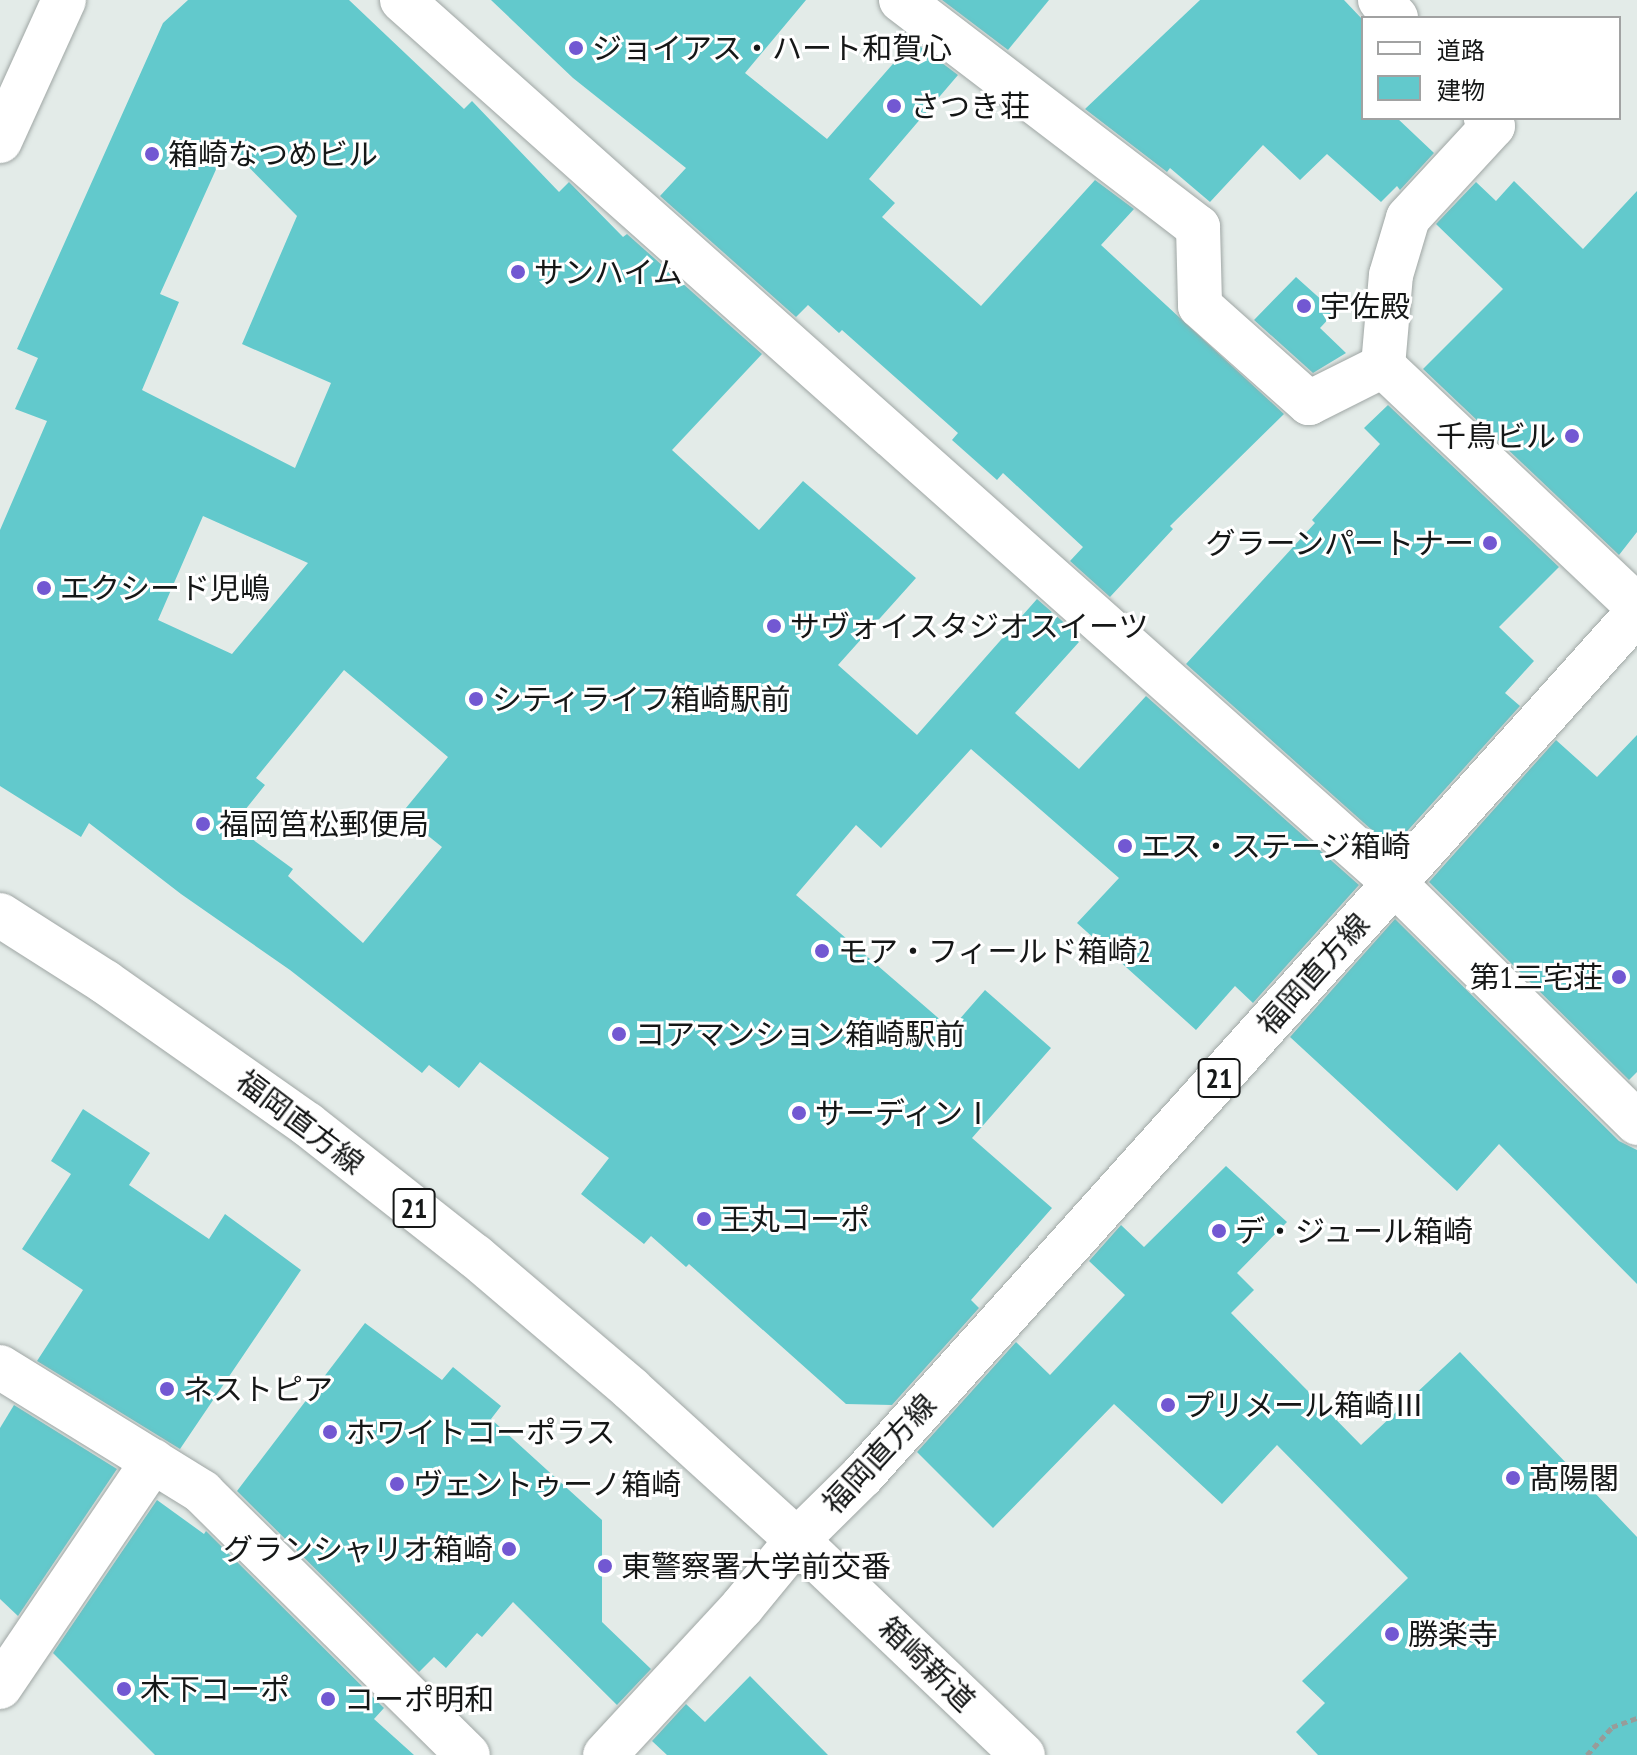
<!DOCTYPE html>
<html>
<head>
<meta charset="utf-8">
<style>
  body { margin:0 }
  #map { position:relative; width:1637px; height:1755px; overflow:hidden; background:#e3ebe8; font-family:"PT Sans Narrow","Noto Sans JP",sans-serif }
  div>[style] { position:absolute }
  .building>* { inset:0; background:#62c9cc }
  .path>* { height:5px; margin-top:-2.5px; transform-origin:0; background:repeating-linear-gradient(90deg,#979c9a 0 6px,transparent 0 10px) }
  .roads { filter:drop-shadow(0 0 2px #9fa6a4) drop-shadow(0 0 2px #9fa6a4) }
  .minor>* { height:44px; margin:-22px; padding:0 22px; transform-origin:22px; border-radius:22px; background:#fff }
  .major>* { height:44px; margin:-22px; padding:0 22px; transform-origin:22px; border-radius:22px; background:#fff }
  .dots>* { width:22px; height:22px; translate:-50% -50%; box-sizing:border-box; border:4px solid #fff; border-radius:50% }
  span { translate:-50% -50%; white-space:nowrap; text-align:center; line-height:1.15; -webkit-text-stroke:6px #fff; paint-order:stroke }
  .shield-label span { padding:2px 6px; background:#fff; border:2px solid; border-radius:6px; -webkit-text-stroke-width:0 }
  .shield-label { font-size:28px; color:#151717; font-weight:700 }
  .poi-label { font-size:30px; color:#151717 }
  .left { translate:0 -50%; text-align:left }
  .right { translate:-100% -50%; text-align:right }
  .street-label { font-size:30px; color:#151717 }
  .legend { position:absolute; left:1361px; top:16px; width:260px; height:104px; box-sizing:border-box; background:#fff; border:2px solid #a1a2a2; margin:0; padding:10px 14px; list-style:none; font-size:24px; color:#151717 }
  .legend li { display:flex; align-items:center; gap:16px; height:40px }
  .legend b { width:40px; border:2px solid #a1a2a2 }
</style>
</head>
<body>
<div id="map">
  <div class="building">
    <i style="clip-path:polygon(evenodd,188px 0,349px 0,464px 109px,472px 101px,559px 192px,569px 182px,623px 237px,627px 234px,762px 354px,672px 450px,759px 530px,803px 481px,916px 578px,838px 665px,917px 735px,1037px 599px,1076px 633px,1073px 637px,1079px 642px,1015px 713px,1079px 769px,1146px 696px,1359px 885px,1253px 1003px,1235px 986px,1196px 1030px,1077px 923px,1119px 878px,971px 749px,881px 848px,856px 825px,796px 895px,951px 1029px,985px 990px,1051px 1048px,972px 1138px,1052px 1208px,971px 1300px,979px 1308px,892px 1405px,846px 1404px,689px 1264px,686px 1267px,651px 1236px,644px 1244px,581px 1194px,609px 1158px,480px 1062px,459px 1088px,429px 1065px,422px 1073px,290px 970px,181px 894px,89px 823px,81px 837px,0 786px,0 530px,47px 421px,15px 409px,38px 358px,17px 349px,163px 23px,188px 0,227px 145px,297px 216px,242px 344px,331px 383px,295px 468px,142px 390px,179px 302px,160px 294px,227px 145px,188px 0,203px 516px,308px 563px,232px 654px,158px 620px,203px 516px,188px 0,344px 670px,448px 757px,401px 814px,442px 847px,363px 943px,288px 876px,293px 869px,233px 825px,265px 785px,256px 778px,344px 670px)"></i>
    <i style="clip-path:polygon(491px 0,806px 0,745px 73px,827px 139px,913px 41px,958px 75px,869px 179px,895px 203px,882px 217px,981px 306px,1095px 180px,1134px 209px,1101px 245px,1284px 414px,1170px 526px,1173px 529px,1110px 597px,1070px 561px,1083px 547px,1003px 473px,997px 480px,952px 440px,958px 433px,842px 330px,839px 333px,808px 305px,796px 317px,660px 196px,686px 168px,573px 78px)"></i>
    <i style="clip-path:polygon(942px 0,1049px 0,1008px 50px)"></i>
    <i style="clip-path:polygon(1200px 0,1344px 0,1363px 20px,1363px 118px,1397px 118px,1434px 153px,1400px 190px,1397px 186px,1381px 202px,1327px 154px,1300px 180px,1263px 145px,1210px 202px,1170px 168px,1167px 172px,1085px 109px)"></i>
    <i style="clip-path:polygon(1514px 181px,1583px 249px,1637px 191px,1637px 532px,1619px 555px,1423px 369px,1503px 289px,1436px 224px,1476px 182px,1496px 201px)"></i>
    <i style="clip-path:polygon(1296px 277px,1335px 312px,1320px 328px,1346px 353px,1313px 373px,1254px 320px)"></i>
    <i style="clip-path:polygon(1388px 405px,1559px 567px,1499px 627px,1534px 661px,1505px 693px,1520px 706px,1392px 848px,1186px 664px,1315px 523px,1312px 520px,1380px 444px,1364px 428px)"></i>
    <i style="clip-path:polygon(1637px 735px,1637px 1072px,1629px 1080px,1429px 882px,1556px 740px,1597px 777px)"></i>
    <i style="clip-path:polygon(1395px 919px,1619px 1141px,1637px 1150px,1637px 1284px,1499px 1144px,1457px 1191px,1290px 1037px)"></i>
    <i style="clip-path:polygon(83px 1109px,150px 1153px,129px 1185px,209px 1239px,225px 1214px,301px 1270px,180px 1449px,37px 1361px,83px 1290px,22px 1249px,71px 1174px,51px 1161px)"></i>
    <i style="clip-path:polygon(1226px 1166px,1287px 1222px,1237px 1273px,1254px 1290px,1231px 1313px,1361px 1445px,1460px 1352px,1637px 1537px,1637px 1755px,1318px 1755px,1296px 1732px,1325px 1703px,1302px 1681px,1408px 1578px,1277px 1445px,1222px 1504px,1114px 1404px,993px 1528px,917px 1452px,1016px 1342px,1050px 1375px,1125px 1295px,1089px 1261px,1121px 1225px,1144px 1247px)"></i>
    <i style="clip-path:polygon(365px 1323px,442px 1380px,453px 1367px,501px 1406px,491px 1419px,602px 1520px,602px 1622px,651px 1669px,617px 1705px,513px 1602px,482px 1637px,477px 1633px,446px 1668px,434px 1657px,419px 1672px,237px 1491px)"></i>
    <i style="clip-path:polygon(14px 1405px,117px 1469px,18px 1616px,0 1599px,0 1428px)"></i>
    <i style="clip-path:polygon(157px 1500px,204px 1534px,206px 1531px,384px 1708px,374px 1719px,414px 1755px,155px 1755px,53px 1653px)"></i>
    <i style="clip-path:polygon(750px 1676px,828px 1755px,667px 1755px,652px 1741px,686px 1704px,705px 1722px)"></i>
  </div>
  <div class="path">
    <i style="left:1587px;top:1755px;width:38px;rotate:-48deg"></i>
    <i style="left:1612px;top:1727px;width:27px;rotate:-20deg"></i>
  </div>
  <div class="roads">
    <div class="minor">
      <i style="left:402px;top:0;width:1328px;rotate:41.67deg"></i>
      <i style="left:1394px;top:883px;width:342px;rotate:44.6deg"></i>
      <i style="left:901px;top:0;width:374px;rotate:37.4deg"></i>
      <i style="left:1198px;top:227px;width:79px;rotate:88.5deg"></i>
      <i style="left:1200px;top:306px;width:146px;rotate:41.7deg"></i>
      <i style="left:1309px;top:403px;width:83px;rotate:-26.6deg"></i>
      <i style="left:1383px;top:366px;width:349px;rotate:43.4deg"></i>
      <i style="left:1380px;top:0;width:24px;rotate:48deg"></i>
      <i style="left:1383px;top:366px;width:91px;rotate:-85deg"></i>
      <i style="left:1391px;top:275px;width:59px;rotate:-73.4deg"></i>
      <i style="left:1408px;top:218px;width:125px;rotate:-47.3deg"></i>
      <i style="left:1493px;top:126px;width:11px;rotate:-131deg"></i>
      <i style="left:0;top:1367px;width:238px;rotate:31.7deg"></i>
      <i style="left:202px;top:1492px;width:374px;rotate:44.7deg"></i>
      <i style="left:797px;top:1540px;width:312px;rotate:43.6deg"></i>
      <i style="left:0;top:1687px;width:273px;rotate:-55.9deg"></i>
    </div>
    <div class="major">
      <i style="left:0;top:141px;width:155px;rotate:-65.6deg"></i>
      <i style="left:0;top:915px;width:125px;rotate:32.5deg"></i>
      <i style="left:105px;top:982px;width:247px;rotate:35.1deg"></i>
      <i style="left:307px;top:1124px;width:214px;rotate:38.2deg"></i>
      <i style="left:475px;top:1256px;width:205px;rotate:40.4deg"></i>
      <i style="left:631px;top:1389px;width:224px;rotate:42.3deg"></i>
      <i style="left:605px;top:1755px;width:202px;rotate:-47.2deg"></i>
      <i style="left:742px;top:1607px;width:87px;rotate:-50.6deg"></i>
      <i style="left:797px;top:1540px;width:91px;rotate:-44.6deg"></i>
      <i style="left:862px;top:1476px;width:1160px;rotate:-48.08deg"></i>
    </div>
  </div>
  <div class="dots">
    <i style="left:576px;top:48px;background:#7258d2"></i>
    <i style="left:894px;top:106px;background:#7258d2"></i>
    <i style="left:152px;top:154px;background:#7258d2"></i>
    <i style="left:518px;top:272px;background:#7258d2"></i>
    <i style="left:1304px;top:306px;background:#7258d2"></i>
    <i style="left:1572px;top:436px;background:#7258d2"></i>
    <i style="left:1490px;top:543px;background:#7258d2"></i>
    <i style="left:44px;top:588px;background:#7258d2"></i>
    <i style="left:774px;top:626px;background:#7258d2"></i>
    <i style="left:476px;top:699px;background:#7258d2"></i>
    <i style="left:203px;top:824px;background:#7258d2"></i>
    <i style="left:1125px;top:846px;background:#7258d2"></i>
    <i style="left:822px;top:951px;background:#7258d2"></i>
    <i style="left:1619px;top:977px;background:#7258d2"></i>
    <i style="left:619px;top:1034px;background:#7258d2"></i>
    <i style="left:799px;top:1113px;background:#7258d2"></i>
    <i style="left:704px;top:1219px;background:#7258d2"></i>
    <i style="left:1219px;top:1231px;background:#7258d2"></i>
    <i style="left:167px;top:1389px;background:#7258d2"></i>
    <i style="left:1168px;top:1405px;background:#7258d2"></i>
    <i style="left:330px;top:1432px;background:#7258d2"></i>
    <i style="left:1513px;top:1478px;background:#7258d2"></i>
    <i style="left:397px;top:1484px;background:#7258d2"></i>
    <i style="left:509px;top:1549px;background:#7258d2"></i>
    <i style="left:605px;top:1566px;background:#7258d2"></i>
    <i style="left:1392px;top:1634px;background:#7258d2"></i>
    <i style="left:124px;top:1689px;background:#7258d2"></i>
    <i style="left:328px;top:1699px;background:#7258d2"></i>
  </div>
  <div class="shield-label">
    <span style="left:1219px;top:1078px">21</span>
    <span style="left:414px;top:1208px">21</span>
  </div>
  <div class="poi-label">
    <span class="left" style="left:592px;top:48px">ジョイアス・ハート和賀心</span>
    <span class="left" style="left:910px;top:106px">さつき荘</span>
    <span class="left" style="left:168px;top:154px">箱崎なつめビル</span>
    <span class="left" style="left:534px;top:272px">サンハイム</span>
    <span class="left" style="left:1320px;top:306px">宇佐殿</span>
    <span class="right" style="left:1556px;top:436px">千鳥ビル</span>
    <span class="right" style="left:1474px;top:543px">グラーンパートナー</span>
    <span class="left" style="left:60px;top:588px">エクシード児嶋</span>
    <span class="left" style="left:790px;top:626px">サヴォイスタジオスイーツ</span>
    <span class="left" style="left:492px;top:699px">シティライフ箱崎駅前</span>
    <span class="left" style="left:219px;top:824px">福岡筥松郵便局</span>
    <span class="left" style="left:1141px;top:846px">エス・ステージ箱崎</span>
    <span class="left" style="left:838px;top:951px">モア・フィールド箱崎2</span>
    <span class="right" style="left:1603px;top:977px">第1三宅荘</span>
    <span class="left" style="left:635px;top:1034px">コアマンション箱崎駅前</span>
    <span class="left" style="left:815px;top:1113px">サーディンⅠ</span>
    <span class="left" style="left:720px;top:1219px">王丸コーポ</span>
    <span class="left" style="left:1235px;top:1231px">デ・ジュール箱崎</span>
    <span class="left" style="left:183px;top:1389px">ネストピア</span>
    <span class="left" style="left:1184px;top:1405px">プリメール箱崎Ⅲ</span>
    <span class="left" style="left:346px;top:1432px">ホワイトコーポラス</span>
    <span class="left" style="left:1529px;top:1478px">髙陽閣</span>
    <span class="left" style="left:413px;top:1484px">ヴェントゥーノ箱崎</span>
    <span class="right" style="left:493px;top:1549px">グランシャリオ箱崎</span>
    <span class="left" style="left:621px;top:1566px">東警察署大学前交番</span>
    <span class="left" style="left:1408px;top:1634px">勝楽寺</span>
    <span class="left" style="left:140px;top:1689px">木下コーポ</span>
    <span class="left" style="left:344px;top:1699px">コーポ明和</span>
  </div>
  <div class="street-label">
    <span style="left:1313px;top:974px;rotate:-48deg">福岡直方線</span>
    <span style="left:300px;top:1122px;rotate:37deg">福岡直方線</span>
    <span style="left:879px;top:1454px;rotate:-47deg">福岡直方線</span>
    <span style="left:927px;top:1664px;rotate:44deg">箱崎新道</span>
  </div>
  <ul class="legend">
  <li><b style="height:10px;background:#fff"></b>道路</li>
  <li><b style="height:22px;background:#62c9cc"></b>建物</li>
  </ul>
</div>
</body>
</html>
